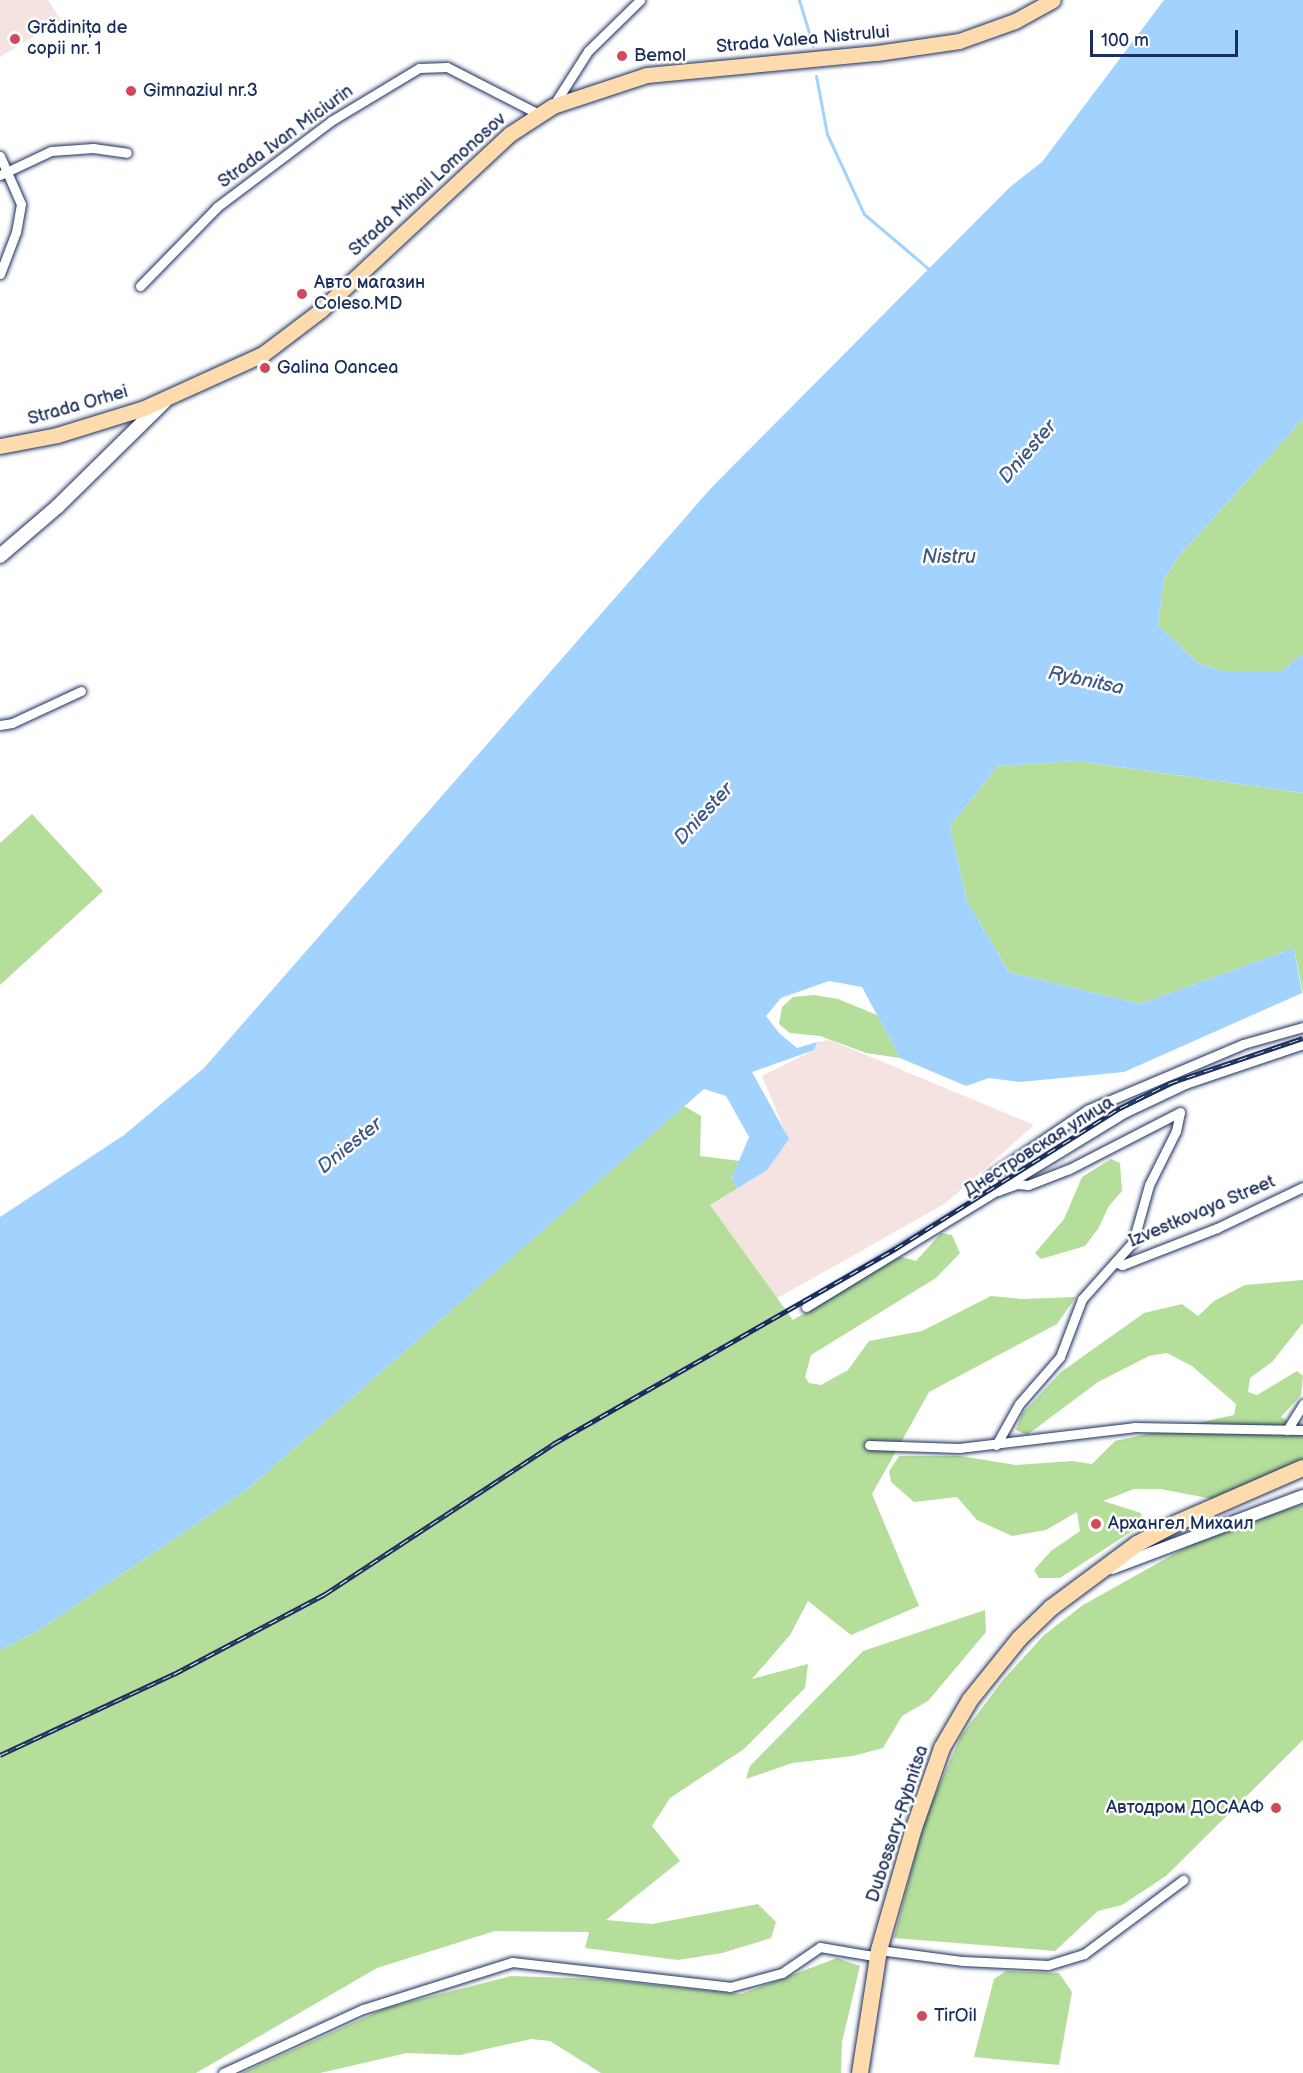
<!DOCTYPE html>
<html>
<head>
<meta charset="utf-8">
<style>
  body { margin:0 }
  #map { position:relative; width:1303px; height:2073px; overflow:hidden; background:#fff; font-family:"Balsamiq Sans",sans-serif }
  div>[style] { position:absolute }
  .built>* { inset:0; background:#f5e3e2 }
  .green>* { inset:0; background:#b5de9a }
  .water>* { inset:0; background:#a2d3ff }
  .stream>* { height:3px; margin:-1.5px; padding:0 1.5px; transform-origin:1.5px; border-radius:1.5px; background:#a2d3ff }
  .roads { filter:drop-shadow(0 0 2px #1b2f5e) drop-shadow(0 0 2px #1b2f5e) }
  .minor>* { height:9px; margin:-4.5px; padding:0 4.5px; transform-origin:4.5px; border-radius:4.5px; background:#fff }
  .tertiary>* { height:12px; margin:-6px; padding:0 6px; transform-origin:6px; border-radius:6px; background:#fff }
  .secondary>* { height:14px; margin:-7px; padding:0 7px; transform-origin:7px; border-radius:7px; background:#fff }
  .primary>* { height:15px; margin:-7.5px; padding:0 7.5px; transform-origin:7.5px; border-radius:7.5px; background:#fedbac }
  .trunk>* { height:16px; margin:-8px; padding:0 8px; transform-origin:8px; border-radius:8px; background:#fedbac }
  .rail>* { height:5px; margin-top:-2.5px; transform-origin:0; background:repeating-linear-gradient(90deg,#fff 0 9px,#1b2f5e 0 18px); box-sizing:border-box; border-block:2px solid #1b2f5e }
  .dots>* { width:16px; height:16px; translate:-50% -50%; box-sizing:border-box; border:3px solid #fff; border-radius:50% }
  span { translate:-50% -50%; white-space:nowrap; text-align:center; line-height:1.15; -webkit-text-stroke:5px #fff; paint-order:stroke }
  .poi-label { font-size:18px; color:#1b2f5e }
  .left { translate:0 -50%; text-align:left }
  .right { translate:-100% -50%; text-align:right }
  .street-label { font-size:18px; color:#1b2f5e }
  .water-label { font-size:20px; color:#3d5886; font-style:italic }
  .scale { position:absolute; left:1090px; top:30px; width:148px; height:27px; box-sizing:border-box; border:3px solid #1b2f5e; border-top:0; padding-left:8px; font-size:18px; line-height:21px; white-space:nowrap; color:#1b2f5e; -webkit-text-stroke:4px #fff; paint-order:stroke }
</style>
</head>
<body>
<div id="map">
  <div class="built">
    <i style="clip-path:polygon(0 0,48px 0,61px 20px,0 57px)"></i>
    <i style="clip-path:polygon(830px 1040px,1034px 1125px,946px 1203px,776px 1299px,710px 1205px,766px 1170px,788px 1139px,762px 1076px,814px 1050px,817px 1042px)"></i>
  </div>
  <div class="green">
    <i style="clip-path:polygon(1303px 419px,1303px 653px,1281px 672px,1225px 672px,1198px 663px,1158px 625px,1164px 579px,1179px 556px)"></i>
    <i style="clip-path:polygon(1078px 761px,1303px 793px,1303px 994px,1294px 948px,1140px 1004px,1009px 972px,967px 901px,950px 826px,998px 766px)"></i>
    <i style="clip-path:polygon(32px 814px,103px 891px,0 985px,0 843px)"></i>
    <i style="clip-path:polygon(814px 995px,838px 999px,877px 1015px,900px 1058px,866px 1053px,820px 1036px,790px 1033px,779px 1024px,782px 1007px,793px 997px)"></i>
    <i style="clip-path:polygon(684px 1106px,701px 1116px,700px 1156px,740px 1161px,731px 1179px,738px 1188px,710px 1205px,793px 1320px,892px 1260px,902px 1257px,916px 1261px,941px 1233px,952px 1235px,960px 1253px,936px 1278px,811px 1355px,805px 1377px,809px 1383px,821px 1385px,848px 1370px,869px 1341px,922px 1331px,991px 1296px,1022px 1299px,1076px 1297px,1057px 1324px,929px 1392px,872px 1494px,919px 1606px,851px 1635px,808px 1601px,790px 1635px,752px 1679px,808px 1664px,805px 1688px,744px 1749px,670px 1798px,652px 1826px,680px 1861px,606px 1920px,652px 1924px,758px 1904px,776px 1922px,771px 1938px,722px 1953px,678px 1960px,585px 1948px,589px 1932px,495px 1931px,377px 1968px,196px 2073px,0 2073px,0 1650px,36px 1632px,248px 1489px)"></i>
    <i style="clip-path:polygon(1111px 1159px,1120px 1163px,1122px 1191px,1109px 1206px,1098px 1229px,1085px 1246px,1041px 1259px,1035px 1253px,1064px 1219px,1082px 1177px)"></i>
    <i style="clip-path:polygon(1303px 1280px,1303px 1323px,1272px 1362px,1250px 1378px,1248px 1392px,1257px 1395px,1297px 1371px,1303px 1376px,1301px 1395px,1281px 1417px,1303px 1430px,1303px 1459px,1213px 1499px,1160px 1489px,1134px 1489px,1103px 1501px,1141px 1513px,1143px 1524px,1060px 1578px,1039px 1578px,1034px 1570px,1051px 1551px,1080px 1531px,1077px 1512px,1046px 1530px,1012px 1536px,977px 1520px,957px 1497px,914px 1502px,891px 1482px,889px 1471px,899px 1456px,960px 1456px,1016px 1465px,1072px 1461px,1092px 1464px,1115px 1441px,1234px 1415px,1236px 1404px,1192px 1366px,1167px 1353px,1149px 1356px,1098px 1382px,1027px 1435px,1016px 1430px,1022px 1414px,1061px 1372px,1144px 1313px,1182px 1304px,1198px 1316px,1214px 1301px,1245px 1285px)"></i>
    <i style="clip-path:polygon(1303px 1504px,1303px 1740px,1166px 1876px,1122px 1905px,1098px 1911px,1055px 1951px,894px 1938px,925px 1818px,961px 1736px,1003px 1680px,1044px 1635px,1083px 1605px,1208px 1535px)"></i>
    <i style="clip-path:polygon(985px 1610px,986px 1632px,928px 1701px,902px 1716px,883px 1748px,853px 1756px,792px 1763px,746px 1779px,750px 1766px,863px 1651px)"></i>
    <i style="clip-path:polygon(837px 1958px,860px 1966px,842px 2042px,841px 2073px,601px 2073px,550px 2041px,531px 2039px,460px 2055px,407px 2053px,320px 2073px,242px 2073px,386px 2008px,511px 1976px,598px 1979px,741px 1994px)"></i>
    <i style="clip-path:polygon(1006px 1971px,1059px 1973px,1072px 1992px,1059px 2065px,974px 2057px,994px 1979px)"></i>
  </div>
  <div class="water">
    <i style="clip-path:polygon(1164px 0,1303px 0,1303px 419px,1179px 556px,1164px 579px,1158px 625px,1198px 663px,1225px 672px,1281px 672px,1303px 653px,1303px 793px,1078px 761px,998px 766px,950px 826px,967px 901px,1009px 972px,1140px 1004px,1294px 948px,1302px 993px,1124px 1072px,1020px 1082px,989px 1078px,966px 1086px,900px 1058px,862px 987px,829px 981px,781px 998px,766px 1016px,779px 1033px,797px 1048px,817px 1042px,814px 1050px,752px 1072px,789px 1139px,767px 1170px,738px 1188px,731px 1180px,749px 1137px,726px 1096px,704px 1089px,248px 1489px,36px 1632px,0 1650px,0 1217px,124px 1135px,204px 1068px,712px 487px,1010px 187px,1042px 162px)"></i>
  </div>
  <div class="stream">
    <i style="left:799px;top:0;width:48px;rotate:73.1deg"></i>
    <i style="left:816px;top:76px;width:59px;rotate:79.3deg"></i>
    <i style="left:827px;top:134px;width:88px;rotate:65.2deg"></i>
    <i style="left:864px;top:214px;width:87px;rotate:40.3deg"></i>
  </div>
  <div class="roads">
    <div class="minor">
      <i style="left:553px;top:106px;width:65px;rotate:-57.5deg"></i>
      <i style="left:588px;top:51px;width:73px;rotate:-44.4deg"></i>
      <i style="left:0;top:156px;width:52px;rotate:66.4deg"></i>
      <i style="left:21px;top:204px;width:28px;rotate:100deg"></i>
      <i style="left:16px;top:232px;width:45px;rotate:110.9deg"></i>
      <i style="left:0;top:175px;width:56px;rotate:-25.2deg"></i>
      <i style="left:51px;top:151px;width:42px;rotate:-4.1deg"></i>
      <i style="left:93px;top:148px;width:34px;rotate:8deg"></i>
      <i style="left:140px;top:286px;width:110px;rotate:-45.7deg"></i>
      <i style="left:217px;top:207px;width:143px;rotate:-37deg"></i>
      <i style="left:331px;top:121px;width:103px;rotate:-31.1deg"></i>
      <i style="left:419px;top:68px;width:28px;rotate:-2deg"></i>
      <i style="left:447px;top:67px;width:103px;rotate:27.1deg"></i>
      <i style="left:0;top:725px;width:12px;rotate:-9deg"></i>
      <i style="left:12px;top:723px;width:76px;rotate:-24.9deg"></i>
      <i style="left:1115px;top:1262px;width:8px;rotate:23deg"></i>
      <i style="left:1122px;top:1265px;width:102px;rotate:-21.3deg"></i>
      <i style="left:1217px;top:1228px;width:95px;rotate:-25.5deg"></i>
      <i style="left:806px;top:1307px;width:373px;rotate:-31.4deg"></i>
      <i style="left:1124px;top:1113px;width:68px;rotate:-25.4deg"></i>
      <i style="left:1185px;top:1084px;width:125px;rotate:-18.7deg"></i>
      <i style="left:1287px;top:1430px;width:31px;rotate:-58deg"></i>
      <i style="left:869px;top:1445px;width:90px;rotate:1.9deg"></i>
      <i style="left:959px;top:1448px;width:176px;rotate:-6.8deg"></i>
      <i style="left:1134px;top:1427px;width:169px;rotate:1deg"></i>
      <i style="left:996px;top:1445px;width:47px;rotate:-60.7deg"></i>
      <i style="left:1019px;top:1404px;width:62px;rotate:-48.9deg"></i>
      <i style="left:1060px;top:1357px;width:62px;rotate:-69.2deg"></i>
      <i style="left:1082px;top:1299px;width:76px;rotate:-48.2deg"></i>
      <i style="left:1133px;top:1242px;width:59px;rotate:-74.3deg"></i>
      <i style="left:1149px;top:1185px;width:60px;rotate:-63.4deg"></i>
      <i style="left:1176px;top:1131px;width:19px;rotate:-78deg"></i>
      <i style="left:1180px;top:1112px;width:125px;rotate:152.8deg"></i>
      <i style="left:1069px;top:1169px;width:44px;rotate:158.7deg"></i>
      <i style="left:1028px;top:1185px;width:11px;rotate:-175deg"></i>
      <i style="left:1017px;top:1184px;width:20px;rotate:160deg"></i>
      <i style="left:998px;top:1191px;width:17px;rotate:-118deg"></i>
      <i style="left:990px;top:1176px;width:117px;rotate:-34.2deg"></i>
      <i style="left:1087px;top:1110px;width:169px;rotate:-22.9deg"></i>
      <i style="left:1243px;top:1044px;width:62px;rotate:-15.8deg"></i>
      <i style="left:879px;top:1950px;width:85px;rotate:7.5deg"></i>
      <i style="left:963px;top:1961px;width:85px;rotate:2.7deg"></i>
      <i style="left:1048px;top:1965px;width:38px;rotate:-17deg"></i>
      <i style="left:1084px;top:1954px;width:124px;rotate:-36.8deg"></i>
      <i style="left:223px;top:2073px;width:154px;rotate:-24.6deg"></i>
      <i style="left:363px;top:2009px;width:156px;rotate:-17.5deg"></i>
      <i style="left:512px;top:1962px;width:219px;rotate:6.5deg"></i>
      <i style="left:730px;top:1987px;width:54px;rotate:-15.1deg"></i>
      <i style="left:782px;top:1973px;width:46px;rotate:-34.4deg"></i>
      <i style="left:820px;top:1947px;width:60px;rotate:9.6deg"></i>
    </div>
    <div class="tertiary">
      <i style="left:1112px;top:1568px;width:204px;rotate:-20.7deg"></i>
    </div>
    <div class="secondary">
      <i style="left:0;top:556px;width:75px;rotate:-40.7deg"></i>
      <i style="left:57px;top:507px;width:150px;rotate:-44.5deg"></i>
    </div>
    <div class="primary">
      <i style="left:0;top:446px;width:58px;rotate:-10.9deg"></i>
      <i style="left:57px;top:435px;width:91px;rotate:-17.2deg"></i>
      <i style="left:144px;top:408px;width:131px;rotate:-24.4deg"></i>
      <i style="left:263px;top:354px;width:73px;rotate:-37.2deg"></i>
      <i style="left:321px;top:310px;width:258px;rotate:-43deg"></i>
      <i style="left:510px;top:134px;width:51px;rotate:-33.1deg"></i>
      <i style="left:553px;top:106px;width:99px;rotate:-18.3deg"></i>
      <i style="left:647px;top:75px;width:231px;rotate:-5.5deg"></i>
      <i style="left:877px;top:53px;width:83px;rotate:-8.3deg"></i>
      <i style="left:959px;top:41px;width:59px;rotate:-19.7deg"></i>
      <i style="left:1015px;top:21px;width:43px;rotate:-28.9deg"></i>
    </div>
    <div class="trunk">
      <i style="left:860px;top:2073px;width:124px;rotate:-81.2deg"></i>
      <i style="left:879px;top:1950px;width:127px;rotate:-74deg"></i>
      <i style="left:914px;top:1828px;width:85px;rotate:-70.7deg"></i>
      <i style="left:942px;top:1748px;width:56px;rotate:-59.7deg"></i>
      <i style="left:970px;top:1700px;width:78px;rotate:-51.2deg"></i>
      <i style="left:1019px;top:1639px;width:45px;rotate:-44.1deg"></i>
      <i style="left:1051px;top:1608px;width:107px;rotate:-36.7deg"></i>
      <i style="left:1137px;top:1544px;width:45px;rotate:-27.7deg"></i>
      <i style="left:1177px;top:1523px;width:137px;rotate:-23.6deg"></i>
    </div>
  </div>
  <div class="rail">
    <i style="left:0;top:1755px;width:192px;rotate:-25deg"></i>
    <i style="left:174px;top:1674px;width:171px;rotate:-27.9deg"></i>
    <i style="left:325px;top:1594px;width:273px;rotate:-33.3deg"></i>
    <i style="left:553px;top:1444px;width:394px;rotate:-29.7deg"></i>
    <i style="left:895px;top:1249px;width:266px;rotate:-32.1deg"></i>
    <i style="left:1120px;top:1108px;width:56px;rotate:-26.6deg"></i>
    <i style="left:1170px;top:1083px;width:140px;rotate:-18.7deg"></i>
  </div>
  <div class="dots">
    <i style="left:15px;top:39px;background:#d1495b"></i>
    <i style="left:622px;top:56px;background:#d1495b"></i>
    <i style="left:131px;top:91px;background:#d1495b"></i>
    <i style="left:302px;top:294px;background:#d1495b"></i>
    <i style="left:265px;top:368px;background:#d1495b"></i>
    <i style="left:1096px;top:1524px;background:#d1495b"></i>
    <i style="left:1276px;top:1808px;background:#d1495b"></i>
    <i style="left:922px;top:2016px;background:#d1495b"></i>
  </div>
  <div class="poi-label">
    <span class="left" style="left:27px;top:39px">Grădinița de<br>copii nr. 1</span>
    <span class="left" style="left:634px;top:56px">Bemol</span>
    <span class="left" style="left:143px;top:91px">Gimnaziul nr.3</span>
    <span class="left" style="left:314px;top:294px">Aвто магазин<br>Coleso.MD</span>
    <span class="left" style="left:277px;top:368px">Galina Oancea</span>
    <span class="left" style="left:1108px;top:1524px">Архангел Михаил</span>
    <span class="right" style="left:1264px;top:1808px">Автодром ДОСААФ</span>
    <span class="left" style="left:934px;top:2016px">TirOil</span>
  </div>
  <div class="street-label">
    <span style="left:803px;top:40px;rotate:-5deg">Strada Valea Nistrului</span>
    <span style="left:286px;top:137px;rotate:-36deg">Strada Ivan Miciurin</span>
    <span style="left:428px;top:185px;rotate:-42deg">Strada Mihail Lomonosov</span>
    <span style="left:78px;top:406px;rotate:-16deg">Strada Orhei</span>
    <span style="left:1039px;top:1147px;rotate:-32deg">Днестровская улица</span>
    <span style="left:1202px;top:1212px;rotate:-23deg">Izvestkovaya Street</span>
    <span style="left:898px;top:1824px;rotate:-72deg">Dubossary-Rybnitsa</span>
  </div>
  <div class="water-label">
    <span style="left:1028px;top:452px;rotate:-49deg">Dniester</span>
    <span style="left:949px;top:557px">Nistru</span>
    <span style="left:1086px;top:681px;rotate:12deg">Rybnitsa</span>
    <span style="left:704px;top:814px;rotate:-47deg">Dniester</span>
    <span style="left:350px;top:1146px;rotate:-39deg">Dniester</span>
  </div>
  <div class="scale">100 m</div>
</div>
</body>
</html>
